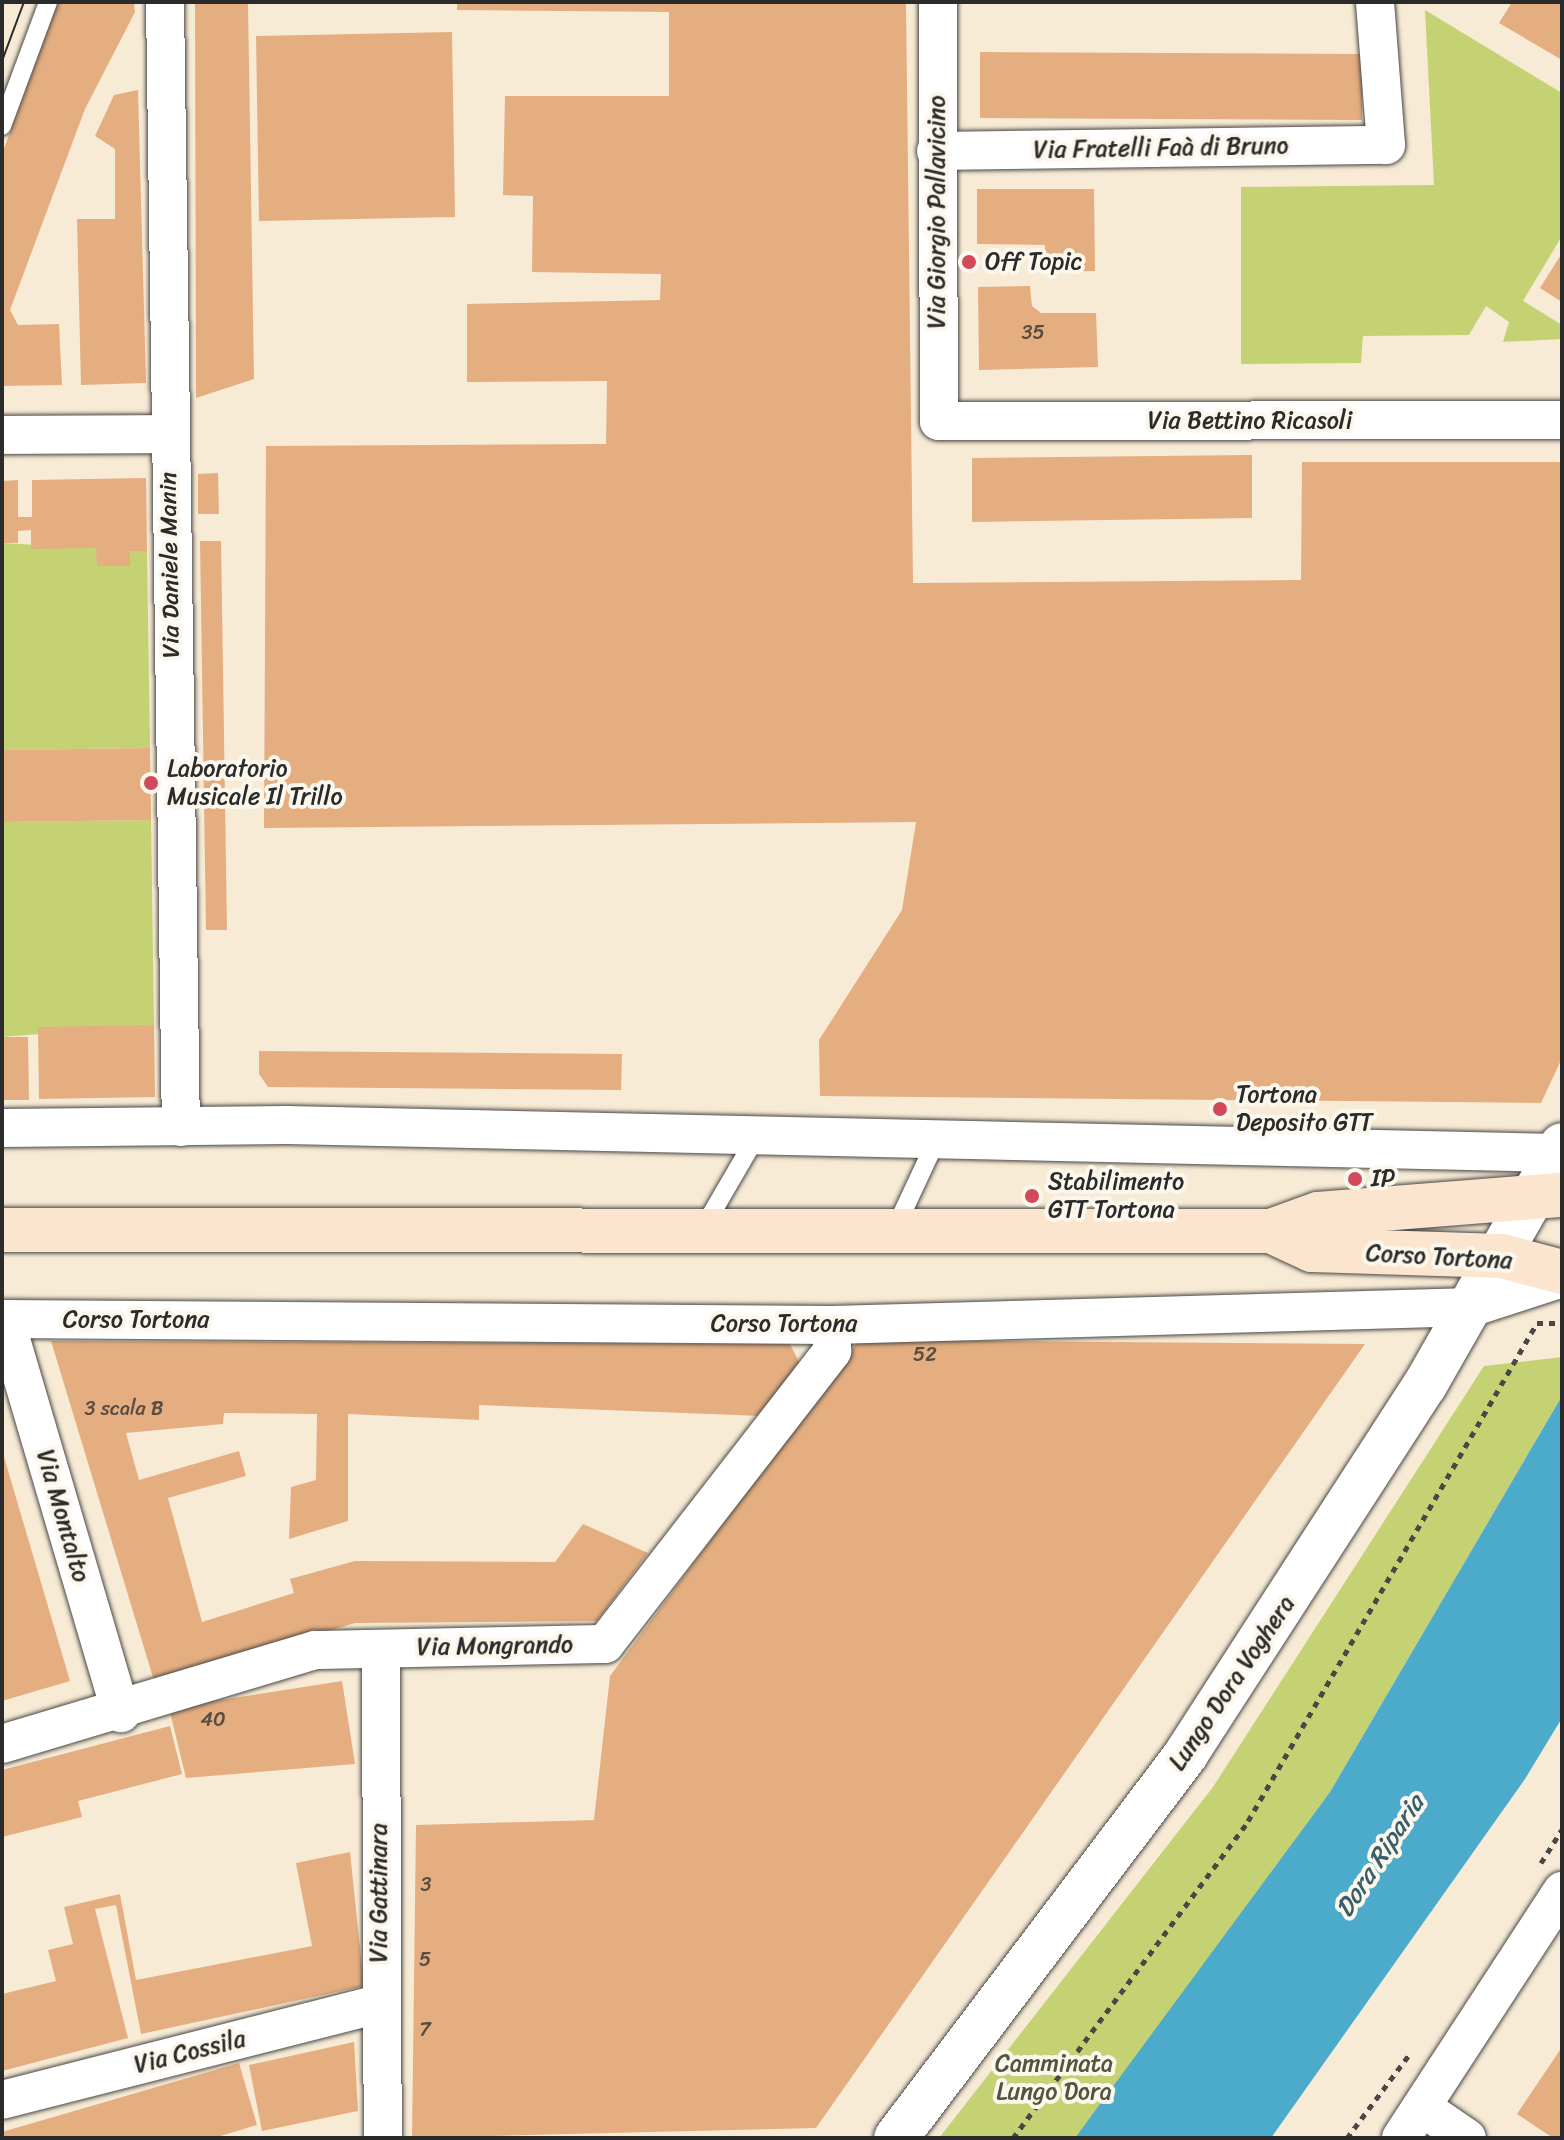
<!DOCTYPE html>
<html>
<head>
<meta charset="utf-8">
<style>
  body { margin:0 }
  #map { position:relative; width:1564px; height:2140px; overflow:hidden; background:#f7ebd6; font-family:Sriracha,sans-serif }
  div>[style] { position:absolute }
  .green>* { inset:0; background:#c5d274 }
  .water>* { inset:0; background:#4caacb }
  .building>* { inset:0; background:#e4ae80 }
  .path>* { height:5px; margin-top:-2.5px; transform-origin:0; background:repeating-linear-gradient(90deg,#4a4845 0 6px,transparent 0 12px) }
  .roads { filter:drop-shadow(0 0 2px #4a4845) drop-shadow(0 0 2px #4a4845) }
  .service>* { height:18px; margin:-9px; padding:0 9px; transform-origin:9px; border-radius:9px; background:#fff }
  .minor>* { height:38px; margin:-19px; padding:0 19px; transform-origin:19px; border-radius:19px; background:#fff }
  .tertiary>* { height:44px; margin:-22px; padding:0 22px; transform-origin:22px; border-radius:22px; background:#fff }
  .secondary>* { height:44px; margin:-22px; padding:0 22px; transform-origin:22px; border-radius:22px; background:#fbe5cf }
  .tram>* { height:2px; margin:-1px; padding:0 1px; transform-origin:1px; border-radius:1px; background:#2b2b2b }
  .dots>* { width:22px; height:22px; translate:-50% -50%; box-sizing:border-box; border:4px solid #fbf7ec; border-radius:50% }
  span { translate:-50% -50%; white-space:nowrap; text-align:center; line-height:1.15; -webkit-text-stroke:8px #fbf7ec; paint-order:stroke }
  .number-label { font-size:20px; color:#594c40 }
  .number-label span { -webkit-text-stroke-width:0 }
  .street-label { font-size:24px; color:#2b2b2b }
  .poi-label { font-size:24px; color:#2b2b2b }
  .left { translate:0 -50%; text-align:left }
  .park-label { font-size:24px; color:#52553d }
  .water-label { font-size:26px; color:#385e6b; font-style:italic }
  .frame { position:absolute; inset:0; border:4px solid #2b2b2b; pointer-events:none }
</style>
</head>
<body>
<div id="map">
  <div class="green">
    <i style="clip-path:polygon(1425px 10px,1562px 93px,1562px 236px,1523px 301px,1562px 325px,1562px 339px,1503px 342px,1509px 322px,1486px 306px,1469px 335px,1363px 336px,1361px 363px,1241px 364px,1241px 187px,1434px 185px)"></i>
    <i style="clip-path:polygon(2px 543px,147px 551px,150px 748px,2px 750px)"></i>
    <i style="clip-path:polygon(151px 820px,154px 1025px,2px 1037px,2px 822px)"></i>
    <i style="clip-path:polygon(1562px 1357px,1562px 1396px,1330px 1792px,1090px 2120px,1075px 2138px,939px 2138px,1213px 1787px,1484px 1366px)"></i>
  </div>
  <div class="water">
    <i style="clip-path:polygon(1562px 1396px,1562px 1718px,1525px 1779px,1271px 2138px,1075px 2138px,1330px 1792px)"></i>
  </div>
  <div class="building">
    <i style="clip-path:polygon(58px 2px,134px 2px,135px 12px,85px 109px,10px 310px,18px 325px,59px 324px,62px 385px,2px 386px,2px 154px)"></i>
    <i style="clip-path:polygon(195px 2px,248px 2px,254px 379px,196px 398px)"></i>
    <i style="clip-path:polygon(457px 2px,906px 2px,913px 583px,1301px 580px,1302px 462px,1562px 462px,1562px 1058px,1541px 1103px,820px 1096px,819px 1040px,902px 910px,916px 822px,264px 828px,266px 446px,606px 444px,607px 381px,467px 382px,467px 304px,660px 300px,661px 274px,532px 272px,533px 196px,503px 195px,505px 96px,669px 96px,669px 12px,457px 10px)"></i>
    <i style="clip-path:polygon(1512px 2px,1562px 2px,1562px 60px,1499px 23px)"></i>
    <i style="clip-path:polygon(452px 32px,455px 217px,259px 221px,256px 36px)"></i>
    <i style="clip-path:polygon(980px 52px,1362px 54px,1362px 120px,980px 118px)"></i>
    <i style="clip-path:polygon(138px 90px,146px 383px,81px 385px,77px 219px,115px 219px,115px 149px,95px 136px,114px 95px)"></i>
    <i style="clip-path:polygon(977px 189px,1094px 189px,1095px 271px,1045px 272px,1045px 245px,977px 244px)"></i>
    <i style="clip-path:polygon(1562px 253px,1562px 302px,1540px 288px)"></i>
    <i style="clip-path:polygon(1030px 286px,1032px 306px,1041px 313px,1096px 313px,1098px 367px,979px 370px,978px 287px)"></i>
    <i style="clip-path:polygon(1252px 455px,1252px 518px,972px 522px,972px 458px)"></i>
    <i style="clip-path:polygon(218px 473px,219px 514px,198px 514px,198px 474px)"></i>
    <i style="clip-path:polygon(146px 478px,147px 551px,130px 551px,130px 566px,97px 566px,96px 548px,31px 549px,31px 530px,18px 531px,18px 543px,2px 543px,2px 481px,18px 480px,18px 517px,32px 517px,32px 480px)"></i>
    <i style="clip-path:polygon(200px 541px,221px 541px,227px 930px,206px 930px)"></i>
    <i style="clip-path:polygon(150px 748px,151px 820px,2px 822px,2px 750px)"></i>
    <i style="clip-path:polygon(154px 1025px,155px 1097px,39px 1099px,38px 1027px)"></i>
    <i style="clip-path:polygon(2px 1037px,28px 1037px,29px 1100px,2px 1100px)"></i>
    <i style="clip-path:polygon(259px 1051px,622px 1054px,621px 1090px,268px 1087px,259px 1074px)"></i>
    <i style="clip-path:polygon(859px 1340px,1365px 1344px,816px 2128px,412px 2138px,416px 1825px,594px 1820px,610px 1676px)"></i>
    <i style="clip-path:polygon(51px 1341px,790px 1344px,801px 1366px,762px 1416px,479px 1405px,479px 1420px,348px 1414px,348px 1521px,289px 1539px,291px 1487px,316px 1480px,317px 1414px,224px 1413px,223px 1424px,126px 1433px,139px 1480px,239px 1451px,246px 1476px,168px 1498px,202px 1622px,294px 1593px,290px 1579px,355px 1561px,555px 1562px,583px 1524px,648px 1553px,597px 1621px,355px 1623px,155px 1684px)"></i>
    <i style="clip-path:polygon(2px 1450px,70px 1681px,2px 1701px)"></i>
    <i style="clip-path:polygon(342px 1681px,355px 1764px,186px 1778px,169px 1708px)"></i>
    <i style="clip-path:polygon(170px 1726px,182px 1774px,78px 1801px,82px 1817px,2px 1837px,2px 1770px)"></i>
    <i style="clip-path:polygon(350px 1852px,364px 1986px,141px 2034px,116px 1905px,95px 1909px,128px 2038px,2px 2071px,2px 1994px,56px 1981px,48px 1950px,73px 1944px,64px 1907px,120px 1894px,136px 1980px,312px 1946px,296px 1863px)"></i>
    <i style="clip-path:polygon(354px 2042px,358px 2111px,262px 2131px,249px 2065px)"></i>
    <i style="clip-path:polygon(1562px 2047px,1562px 2138px,1553px 2138px,1517px 2114px)"></i>
    <i style="clip-path:polygon(239px 2063px,257px 2125px,214px 2138px,2px 2138px,2px 2132px)"></i>
  </div>
  <div class="path">
    <i style="left:1541px;top:1863px;width:39px;rotate:-58deg"></i>
    <i style="left:1013px;top:2138px;width:395px;rotate:-53.4deg"></i>
    <i style="left:1248px;top:1821px;width:576px;rotate:-59.87deg"></i>
    <i style="left:1537px;top:1323px;width:25px"></i>
    <i style="left:1347px;top:2138px;width:107px;rotate:-53.3deg"></i>
  </div>
  <div class="roads">
    <div class="service">
      <i style="left:2px;top:126px;width:132px;rotate:-69.6deg"></i>
      <i style="left:702px;top:1230px;width:105px;rotate:-59.8deg"></i>
      <i style="left:894px;top:1231px;width:97px;rotate:-65deg"></i>
    </div>
    <div class="minor">
      <i style="left:165px;top:2px;width:1125px;rotate:89.19deg"></i>
      <i style="left:938px;top:2px;width:419px;rotate:89.9deg"></i>
      <i style="left:939px;top:421px;width:623px;rotate:-0.09deg"></i>
      <i style="left:936px;top:151px;width:450px;rotate:-0.8deg"></i>
      <i style="left:1386px;top:145px;width:143px;rotate:-94.4deg"></i>
      <i style="left:2px;top:435px;width:166px;rotate:-0.3deg"></i>
      <i style="left:2px;top:1128px;width:285px;rotate:-0.6deg"></i>
      <i style="left:287px;top:1125px;width:1271px;rotate:1.26deg"></i>
      <i style="left:2px;top:1319px;width:830px;rotate:0.41deg"></i>
      <i style="left:832px;top:1325px;width:641px;rotate:-1.61deg"></i>
      <i style="left:1473px;top:1307px;width:94px;rotate:-18deg"></i>
      <i style="left:5px;top:1319px;width:411px;rotate:73.6deg"></i>
      <i style="left:381px;top:1649px;width:489px;rotate:89.8deg"></i>
      <i style="left:2px;top:1744px;width:327px;rotate:-16.7deg"></i>
      <i style="left:315px;top:1650px;width:290px;rotate:-1.2deg"></i>
      <i style="left:605px;top:1644px;width:371px;rotate:-52.2deg"></i>
      <i style="left:832px;top:1351px;width:26px;rotate:-90deg"></i>
      <i style="left:2px;top:2100px;width:389px;rotate:-14.3deg"></i>
      <i style="left:1423px;top:2108px;width:53px;rotate:34.3deg"></i>
      <i style="left:1401px;top:2138px;width:295px;rotate:-56.9deg"></i>
    </div>
    <div class="tertiary">
      <i style="left:896px;top:2138px;width:481px;rotate:-52.9deg"></i>
      <i style="left:1186px;top:1754px;width:440px;rotate:-57.1deg"></i>
      <i style="left:1425px;top:1385px;width:276px;rotate:-60.3deg"></i>
    </div>
    <div class="secondary">
      <i style="left:2px;top:1230px;width:1269px;rotate:0.05deg"></i>
      <i style="left:1271px;top:1231px;width:50px;rotate:-19.9deg"></i>
      <i style="left:1318px;top:1214px;width:245px;rotate:-4.5deg"></i>
      <i style="left:1271px;top:1231px;width:45px;rotate:24.9deg"></i>
      <i style="left:1312px;top:1250px;width:190px;rotate:1.8deg"></i>
      <i style="left:1502px;top:1256px;width:62px;rotate:14.9deg"></i>
    </div>
  </div>
  <div class="tram">
    <i style="left:2px;top:61px;width:63px;rotate:-69.6deg"></i>
  </div>
  <div class="dots">
    <i style="left:969px;top:262px;background:#d1495b"></i>
    <i style="left:151px;top:783px;background:#d1495b"></i>
    <i style="left:1220px;top:1109px;background:#d1495b"></i>
    <i style="left:1355px;top:1179px;background:#d1495b"></i>
    <i style="left:1032px;top:1196px;background:#d1495b"></i>
  </div>
  <div class="number-label">
    <span style="left:1033px;top:332px">35</span>
    <span style="left:925px;top:1354px">52</span>
    <span style="left:124px;top:1408px">3 scala B</span>
    <span style="left:213px;top:1719px">40</span>
    <span style="left:426px;top:1884px">3</span>
    <span style="left:425px;top:1959px">5</span>
    <span style="left:425px;top:2029px">7</span>
  </div>
  <div class="street-label">
    <span style="left:1161px;top:148px;rotate:-1deg">Via Fratelli Faà di Bruno</span>
    <span style="left:937px;top:212px;rotate:-90deg">Via Giorgio Pallavicino</span>
    <span style="left:1250px;top:421px">Via Bettino Ricasoli</span>
    <span style="left:170px;top:565px;rotate:-91deg">Via Daniele Manin</span>
    <span style="left:1439px;top:1257px;rotate:3deg">Corso Tortona</span>
    <span style="left:136px;top:1320px">Corso Tortona</span>
    <span style="left:784px;top:1324px">Corso Tortona</span>
    <span style="left:63px;top:1516px;rotate:74deg">Via Montalto</span>
    <span style="left:495px;top:1646px;rotate:-1deg">Via Mongrando</span>
    <span style="left:1232px;top:1683px;rotate:-56deg">Lungo Dora Voghera</span>
    <span style="left:379px;top:1893px;rotate:-90deg">Via Gattinara</span>
    <span style="left:190px;top:2052px;rotate:-14deg">Via Cossila</span>
  </div>
  <div class="poi-label">
    <span class="left" style="left:985px;top:262px">Off Topic</span>
    <span class="left" style="left:167px;top:783px">Laboratorio<br>Musicale Il Trillo</span>
    <span class="left" style="left:1236px;top:1109px">Tortona<br>Deposito GTT</span>
    <span class="left" style="left:1371px;top:1179px">IP</span>
    <span class="left" style="left:1048px;top:1196px">Stabilimento<br>GTT Tortona</span>
  </div>
  <div class="park-label">
    <span style="left:1054px;top:2078px">Camminata<br>Lungo Dora</span>
  </div>
  <div class="water-label">
    <span style="left:1380px;top:1856px;rotate:-57deg">Dora Riparia</span>
  </div>
  <div class="frame"></div>
</div>
</body>
</html>
